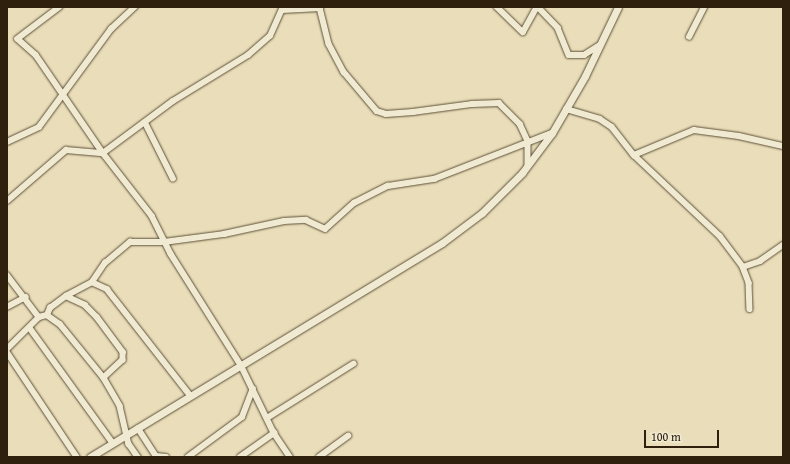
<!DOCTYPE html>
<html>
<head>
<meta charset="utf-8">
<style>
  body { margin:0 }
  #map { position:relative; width:790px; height:464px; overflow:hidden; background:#eadeba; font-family:"Gentium Book Plus",serif }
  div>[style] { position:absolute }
  .roads { filter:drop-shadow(0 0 1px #5d5038) drop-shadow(0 0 1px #5d5038) }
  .street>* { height:5.5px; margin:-2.75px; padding:0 2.75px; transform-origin:2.75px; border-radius:2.75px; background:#f1ead2 }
  .secondary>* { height:7px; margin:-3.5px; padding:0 3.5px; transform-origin:3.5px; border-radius:3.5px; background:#f1ead2 }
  span { translate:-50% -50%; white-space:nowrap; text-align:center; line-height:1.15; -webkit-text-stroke:4px #f1ead2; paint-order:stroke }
  .frame { position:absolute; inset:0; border:8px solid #2e200c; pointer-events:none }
  .scale { position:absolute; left:644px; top:430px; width:75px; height:18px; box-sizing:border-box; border:2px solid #2e200c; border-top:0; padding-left:5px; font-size:12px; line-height:14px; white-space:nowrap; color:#2e200c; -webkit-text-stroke:3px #f1ead2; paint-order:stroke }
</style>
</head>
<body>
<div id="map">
  <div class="roads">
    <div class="street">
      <i style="left:60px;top:7px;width:53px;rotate:142.7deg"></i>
      <i style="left:18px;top:39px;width:24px;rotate:42deg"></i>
      <i style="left:36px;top:55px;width:119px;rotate:55.6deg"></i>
      <i style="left:103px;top:153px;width:80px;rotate:52.1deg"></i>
      <i style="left:152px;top:216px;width:42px;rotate:63.4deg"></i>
      <i style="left:171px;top:254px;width:131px;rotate:57.8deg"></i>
      <i style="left:241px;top:365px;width:76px;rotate:64.1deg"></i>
      <i style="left:274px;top:433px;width:29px;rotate:56deg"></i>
      <i style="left:497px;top:7px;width:36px;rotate:44deg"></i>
      <i style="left:523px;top:32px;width:29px;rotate:-61deg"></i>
      <i style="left:538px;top:7px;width:29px;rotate:46deg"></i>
      <i style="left:558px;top:28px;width:29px;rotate:68deg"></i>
      <i style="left:569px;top:55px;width:15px"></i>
      <i style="left:584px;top:55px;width:19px;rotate:-32deg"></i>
      <i style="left:282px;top:10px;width:38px;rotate:-3deg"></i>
      <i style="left:320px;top:8px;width:37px;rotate:76deg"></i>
      <i style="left:329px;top:44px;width:32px;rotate:62deg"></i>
      <i style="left:344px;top:72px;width:51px;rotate:49.8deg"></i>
      <i style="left:377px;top:111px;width:9px;rotate:18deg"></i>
      <i style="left:386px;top:114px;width:27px;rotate:-4deg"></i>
      <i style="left:413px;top:112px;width:60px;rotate:-7.7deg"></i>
      <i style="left:472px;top:104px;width:27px;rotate:-2deg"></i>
      <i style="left:499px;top:103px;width:30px;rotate:45deg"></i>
      <i style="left:520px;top:124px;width:19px;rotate:65deg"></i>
      <i style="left:528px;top:141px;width:24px;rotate:90deg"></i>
      <i style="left:689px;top:37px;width:34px;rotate:-63deg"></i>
      <i style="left:566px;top:109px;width:35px;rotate:16deg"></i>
      <i style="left:600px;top:119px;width:14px;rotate:34deg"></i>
      <i style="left:612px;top:127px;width:36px;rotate:52deg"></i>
      <i style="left:634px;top:155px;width:118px;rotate:43.3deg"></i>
      <i style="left:720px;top:236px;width:39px;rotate:53deg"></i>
      <i style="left:743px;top:267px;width:17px;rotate:69deg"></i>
      <i style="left:749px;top:283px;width:26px;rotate:88deg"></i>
      <i style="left:145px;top:122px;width:63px;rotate:63.4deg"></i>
      <i style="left:7px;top:142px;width:35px;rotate:-25deg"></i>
      <i style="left:39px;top:127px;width:122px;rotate:-53.7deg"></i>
      <i style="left:111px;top:29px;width:33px;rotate:-43deg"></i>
      <i style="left:634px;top:155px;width:65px;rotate:-22.6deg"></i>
      <i style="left:694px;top:130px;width:45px;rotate:7.6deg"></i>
      <i style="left:739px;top:136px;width:45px;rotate:12.8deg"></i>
      <i style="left:7px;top:201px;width:78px;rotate:-40.8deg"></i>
      <i style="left:66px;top:150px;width:37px;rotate:5deg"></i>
      <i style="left:103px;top:153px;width:87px;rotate:-36.6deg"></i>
      <i style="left:173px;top:101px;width:88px;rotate:-31.5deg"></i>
      <i style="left:248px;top:55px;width:29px;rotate:-41deg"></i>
      <i style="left:270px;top:36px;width:32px;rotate:-66deg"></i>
      <i style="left:743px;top:267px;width:18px;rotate:-19deg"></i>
      <i style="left:760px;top:261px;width:28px;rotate:-35deg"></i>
      <i style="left:7px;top:275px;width:53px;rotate:52.7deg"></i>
      <i style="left:39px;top:317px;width:8px;rotate:-14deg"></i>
      <i style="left:47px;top:315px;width:16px;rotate:35deg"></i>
      <i style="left:60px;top:324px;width:70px;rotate:50.8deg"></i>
      <i style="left:104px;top:378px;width:32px;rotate:60deg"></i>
      <i style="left:120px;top:406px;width:39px;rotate:77deg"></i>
      <i style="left:129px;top:444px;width:16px;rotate:55deg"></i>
      <i style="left:92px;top:282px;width:23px;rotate:-56deg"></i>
      <i style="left:105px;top:263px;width:33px;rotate:-40deg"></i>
      <i style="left:130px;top:242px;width:34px"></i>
      <i style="left:164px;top:242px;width:61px;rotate:-7.6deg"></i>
      <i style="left:224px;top:234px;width:61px;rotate:-12.2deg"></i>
      <i style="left:284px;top:221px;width:22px;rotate:-3deg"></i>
      <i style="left:306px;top:220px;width:21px;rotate:25deg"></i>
      <i style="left:325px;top:229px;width:39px;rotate:-42deg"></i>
      <i style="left:354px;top:203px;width:38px;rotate:-27deg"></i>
      <i style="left:388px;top:186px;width:47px;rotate:-8.7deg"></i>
      <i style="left:434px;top:179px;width:127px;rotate:-21.3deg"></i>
      <i style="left:66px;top:296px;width:30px;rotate:-28deg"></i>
      <i style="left:92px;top:282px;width:17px;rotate:25deg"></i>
      <i style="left:107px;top:289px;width:135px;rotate:51.9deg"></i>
      <i style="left:7px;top:307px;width:21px;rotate:-28deg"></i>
      <i style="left:47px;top:315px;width:8px;rotate:-67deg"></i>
      <i style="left:50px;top:308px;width:20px;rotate:-37deg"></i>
      <i style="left:66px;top:296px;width:21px;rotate:25deg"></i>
      <i style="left:85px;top:305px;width:17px;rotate:45deg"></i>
      <i style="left:97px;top:317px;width:44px;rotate:53.4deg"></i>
      <i style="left:123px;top:352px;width:8px;rotate:90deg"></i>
      <i style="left:123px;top:360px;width:26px;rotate:137deg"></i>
      <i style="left:30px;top:328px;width:142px;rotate:54.2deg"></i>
      <i style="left:7px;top:349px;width:45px;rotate:-45deg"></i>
      <i style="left:7px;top:352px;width:126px;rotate:56.3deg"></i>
      <i style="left:267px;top:418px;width:102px;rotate:-32.1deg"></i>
      <i style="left:138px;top:428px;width:33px;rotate:57deg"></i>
      <i style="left:156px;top:456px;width:10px;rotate:6deg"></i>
      <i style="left:188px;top:457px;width:67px;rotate:-36.5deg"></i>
      <i style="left:242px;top:417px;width:30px;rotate:-69deg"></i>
      <i style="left:240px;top:457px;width:42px;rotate:-35.2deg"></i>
      <i style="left:319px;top:457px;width:36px;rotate:-36deg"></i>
    </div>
    <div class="secondary">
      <i style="left:90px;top:457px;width:412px;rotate:-31.3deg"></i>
      <i style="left:442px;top:243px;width:50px;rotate:-36.9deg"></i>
      <i style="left:482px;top:213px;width:57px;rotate:-45deg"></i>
      <i style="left:522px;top:173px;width:50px;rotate:-53.1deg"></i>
      <i style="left:552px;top:133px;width:66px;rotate:-59.9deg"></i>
      <i style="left:585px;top:76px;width:76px;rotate:-64.4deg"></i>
    </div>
  </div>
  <div class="frame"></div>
  <div class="scale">100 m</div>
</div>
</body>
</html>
